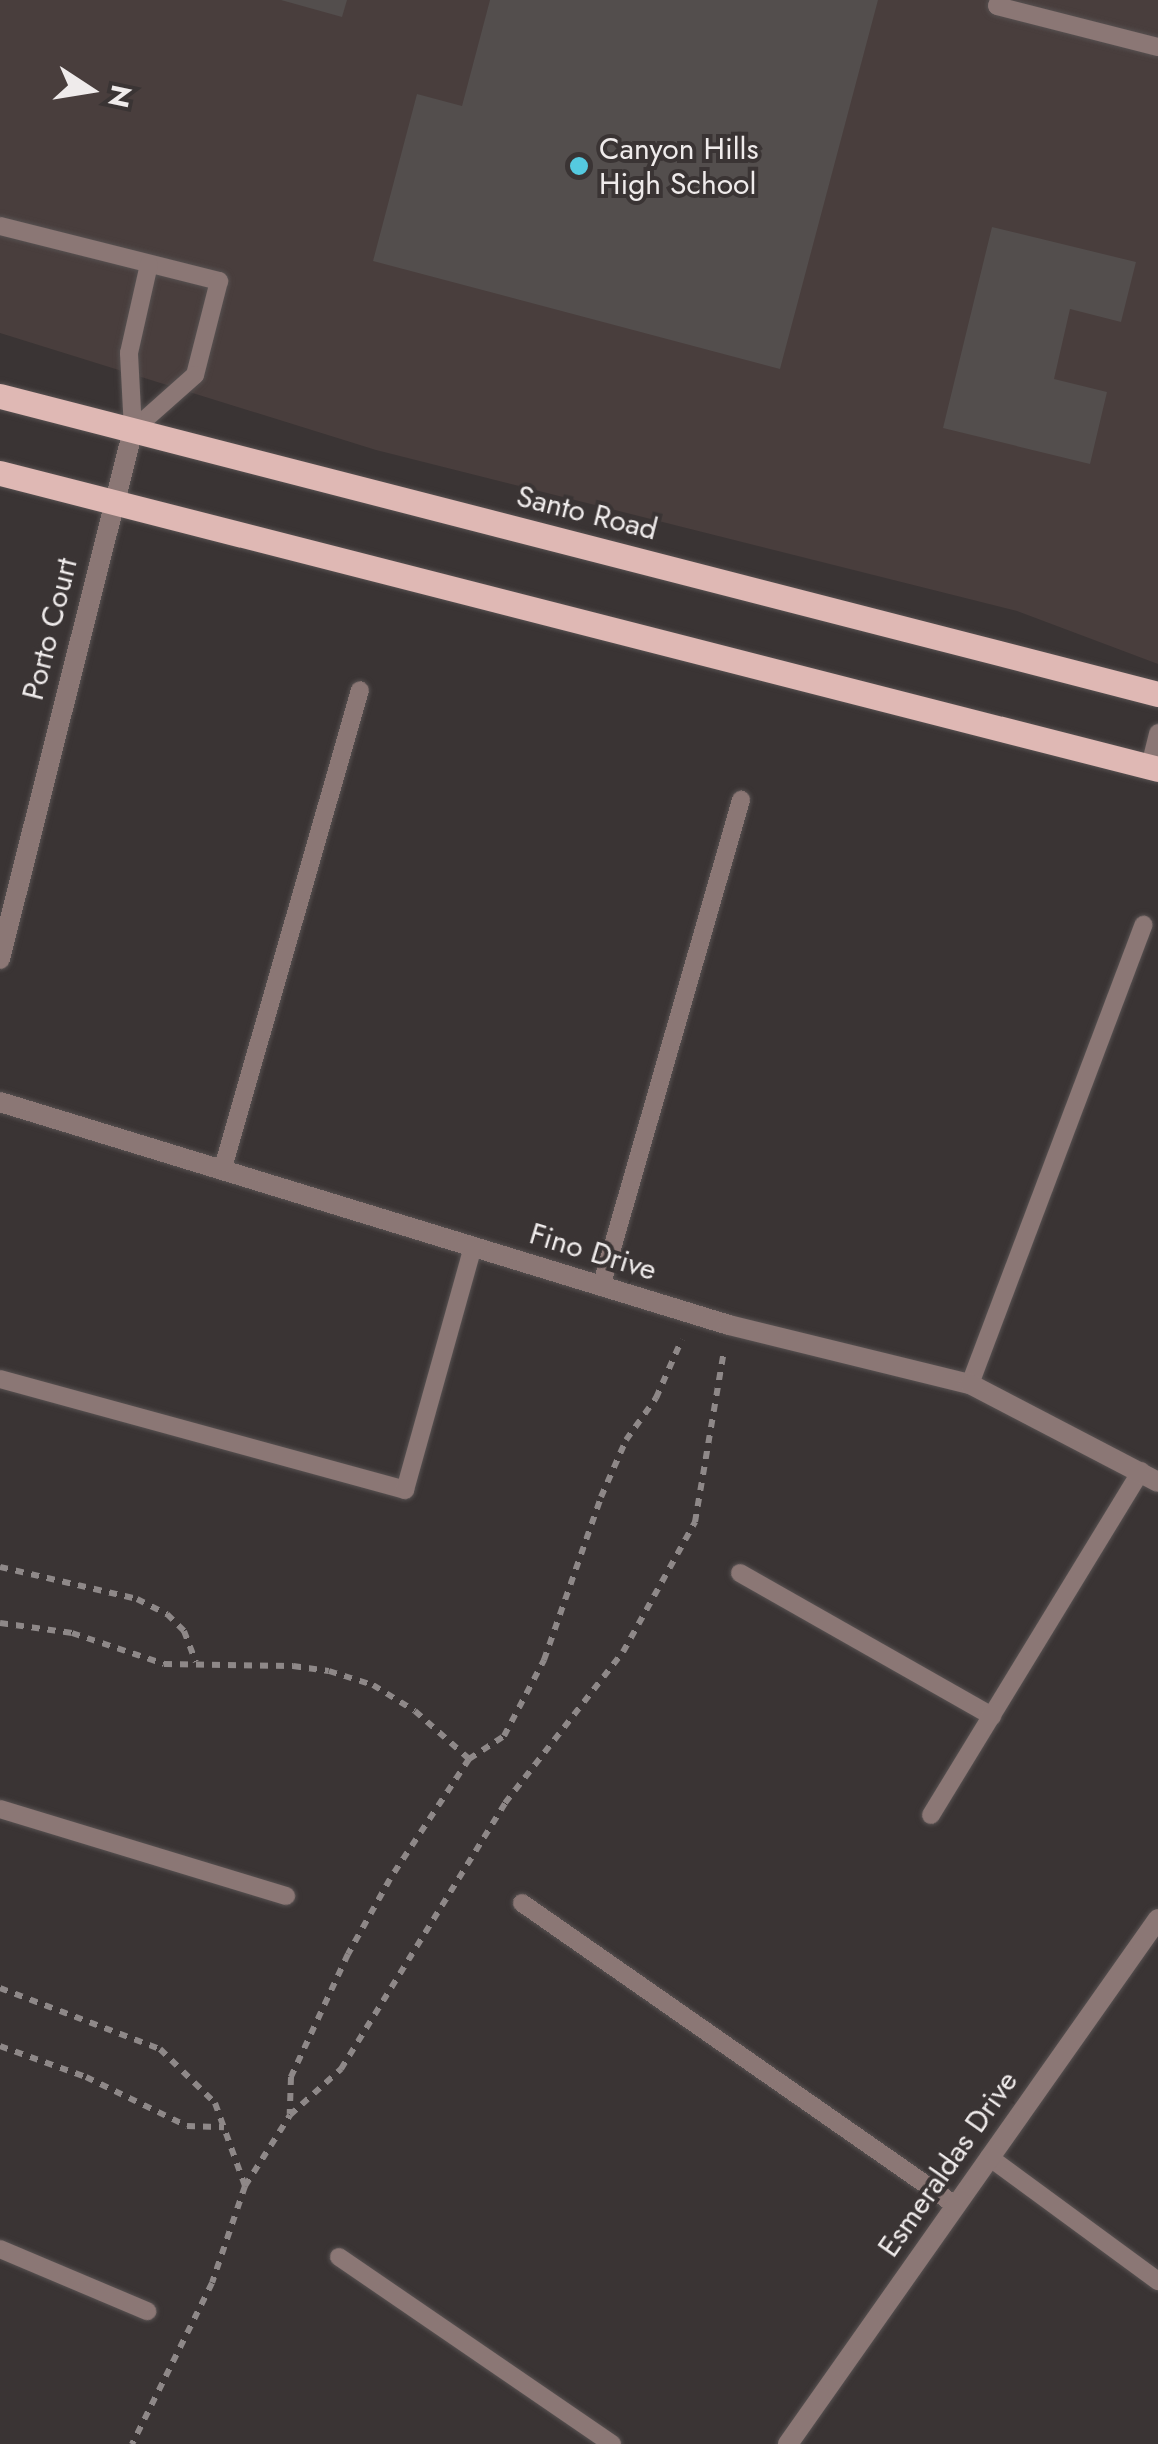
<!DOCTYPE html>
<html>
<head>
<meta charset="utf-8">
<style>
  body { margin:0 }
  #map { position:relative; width:1158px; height:2444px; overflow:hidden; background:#3a3434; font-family:Jost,sans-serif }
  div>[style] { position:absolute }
  .built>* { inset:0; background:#493e3d }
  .building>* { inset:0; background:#534e4d }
  .path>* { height:6px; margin-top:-3px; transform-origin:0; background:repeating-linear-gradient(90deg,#8e8888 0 8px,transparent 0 16px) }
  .roads { filter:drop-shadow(0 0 2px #575151) drop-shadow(0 0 2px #575151) }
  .service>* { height:18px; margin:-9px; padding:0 9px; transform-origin:9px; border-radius:9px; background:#8b7775 }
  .minor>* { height:20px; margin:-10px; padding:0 10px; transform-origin:10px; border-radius:10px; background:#8b7775 }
  .primary>* { height:25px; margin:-12.5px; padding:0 12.5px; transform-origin:12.5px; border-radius:12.5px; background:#dfb8b4 }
  .dots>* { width:28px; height:28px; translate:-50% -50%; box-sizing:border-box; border:5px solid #3a3434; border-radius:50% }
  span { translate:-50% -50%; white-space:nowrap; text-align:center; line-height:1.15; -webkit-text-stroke:8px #3a3434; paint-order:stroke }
  .poi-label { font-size:30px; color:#efebeb }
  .left { translate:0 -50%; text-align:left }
  .street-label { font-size:30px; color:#efebeb }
  .north { position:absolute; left:40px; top:40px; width:100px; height:100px; -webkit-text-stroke:8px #3a3434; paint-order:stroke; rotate:102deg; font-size:28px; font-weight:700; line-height:40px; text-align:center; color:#efebeb }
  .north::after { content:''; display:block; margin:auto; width:35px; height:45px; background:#efebeb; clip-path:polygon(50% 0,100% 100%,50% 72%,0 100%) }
</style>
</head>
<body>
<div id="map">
  <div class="built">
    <i style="clip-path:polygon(0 0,1158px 0,1158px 664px,1017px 611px,376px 450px,0 333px)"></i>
  </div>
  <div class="building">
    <i style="clip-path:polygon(281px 0,347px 0,342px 17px)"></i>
    <i style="clip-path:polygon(490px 0,878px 0,780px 369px,373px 261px,417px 94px,462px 106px)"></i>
    <i style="clip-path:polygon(992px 227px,1136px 262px,1121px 322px,1070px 309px,1054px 379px,1107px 392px,1090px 464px,943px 428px)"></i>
  </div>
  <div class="path">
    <i style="left:0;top:1567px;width:141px;rotate:13.1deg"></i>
    <i style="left:137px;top:1599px;width:34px;rotate:27deg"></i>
    <i style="left:167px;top:1614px;width:24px;rotate:45deg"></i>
    <i style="left:184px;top:1631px;width:33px;rotate:69deg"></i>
    <i style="left:0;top:1623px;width:73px;rotate:7.9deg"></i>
    <i style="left:72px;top:1633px;width:97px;rotate:18.6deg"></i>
    <i style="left:164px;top:1664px;width:129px;rotate:0.9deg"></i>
    <i style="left:293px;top:1666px;width:36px;rotate:8deg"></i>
    <i style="left:329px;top:1671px;width:46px;rotate:17.7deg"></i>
    <i style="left:373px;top:1685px;width:49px;rotate:31.8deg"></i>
    <i style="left:415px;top:1711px;width:72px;rotate:41.6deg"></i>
    <i style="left:469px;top:1759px;width:144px;rotate:123.4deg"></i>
    <i style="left:390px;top:1879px;width:86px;rotate:119.2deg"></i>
    <i style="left:348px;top:1954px;width:136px;rotate:114.9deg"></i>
    <i style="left:291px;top:2077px;width:37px;rotate:92deg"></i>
    <i style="left:469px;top:1759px;width:42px;rotate:-33.3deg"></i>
    <i style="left:504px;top:1736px;width:86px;rotate:-62.2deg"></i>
    <i style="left:544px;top:1660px;width:173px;rotate:-70.7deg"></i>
    <i style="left:601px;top:1497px;width:62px;rotate:-66.3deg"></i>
    <i style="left:626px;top:1440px;width:52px;rotate:-54.5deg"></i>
    <i style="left:656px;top:1398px;width:64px;rotate:-66.2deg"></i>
    <i style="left:0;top:1988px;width:171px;rotate:20.9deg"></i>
    <i style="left:160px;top:2049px;width:77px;rotate:44.5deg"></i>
    <i style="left:215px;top:2103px;width:88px;rotate:70.1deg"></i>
    <i style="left:245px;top:2186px;width:102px;rotate:108.8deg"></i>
    <i style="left:212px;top:2283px;width:180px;rotate:116.4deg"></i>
    <i style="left:0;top:2046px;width:91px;rotate:19.8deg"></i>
    <i style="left:86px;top:2077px;width:112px;rotate:25.9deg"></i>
    <i style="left:187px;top:2126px;width:37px;rotate:2deg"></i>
    <i style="left:245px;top:2186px;width:84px;rotate:-57.6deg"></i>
    <i style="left:290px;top:2115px;width:69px;rotate:-42deg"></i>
    <i style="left:341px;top:2069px;width:312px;rotate:-58.3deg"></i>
    <i style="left:505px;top:1803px;width:192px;rotate:-52deg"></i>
    <i style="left:623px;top:1652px;width:149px;rotate:-61deg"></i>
    <i style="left:695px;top:1522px;width:173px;rotate:-80.4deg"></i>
  </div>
  <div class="roads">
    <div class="service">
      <i style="left:999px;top:0;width:6px;rotate:108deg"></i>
      <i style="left:997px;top:6px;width:166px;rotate:14.3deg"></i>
      <i style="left:0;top:226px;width:226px;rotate:14.1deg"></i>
      <i style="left:219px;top:281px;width:97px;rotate:104.3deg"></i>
      <i style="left:195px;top:375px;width:83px;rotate:138.4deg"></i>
      <i style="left:133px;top:430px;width:77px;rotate:-93deg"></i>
      <i style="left:129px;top:353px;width:91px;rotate:-77.3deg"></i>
      <i style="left:1150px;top:766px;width:34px;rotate:-76deg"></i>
      <i style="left:222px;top:1171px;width:500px;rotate:-73.99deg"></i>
      <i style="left:601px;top:1287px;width:507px;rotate:-73.96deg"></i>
      <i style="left:0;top:1379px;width:420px;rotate:15.3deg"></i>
      <i style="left:405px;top:1490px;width:253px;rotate:-74.4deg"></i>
      <i style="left:970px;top:1384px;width:491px;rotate:-69.3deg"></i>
      <i style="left:740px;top:1573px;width:290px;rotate:29.6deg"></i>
      <i style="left:0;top:1809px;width:299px;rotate:16.9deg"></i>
      <i style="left:931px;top:1815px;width:403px;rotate:-58.6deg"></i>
      <i style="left:522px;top:1903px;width:528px;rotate:34.89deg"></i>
      <i style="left:989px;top:2157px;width:210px;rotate:36.3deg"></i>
      <i style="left:0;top:2249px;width:160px;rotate:22.9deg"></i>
      <i style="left:339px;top:2257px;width:331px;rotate:34.4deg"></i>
    </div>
    <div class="minor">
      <i style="left:0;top:959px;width:545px;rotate:-75.89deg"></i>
      <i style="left:0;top:1102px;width:762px;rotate:17.01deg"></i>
      <i style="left:729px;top:1325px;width:248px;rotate:13.8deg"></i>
      <i style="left:970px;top:1384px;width:212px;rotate:27.5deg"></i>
      <i style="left:788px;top:2444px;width:642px;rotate:-54.83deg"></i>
    </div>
    <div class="primary">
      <i style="left:0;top:396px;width:1196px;rotate:14.43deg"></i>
      <i style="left:0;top:473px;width:1195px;rotate:14.34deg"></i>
    </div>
  </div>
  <div class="dots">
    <i style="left:579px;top:166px;background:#55cae0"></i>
  </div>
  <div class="poi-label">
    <span class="left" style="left:599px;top:166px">Canyon Hills<br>High School</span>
  </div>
  <div class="street-label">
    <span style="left:587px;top:513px;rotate:14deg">Santo Road</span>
    <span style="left:50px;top:629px;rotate:-76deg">Porto Court</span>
    <span style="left:593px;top:1252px;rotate:17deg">Fino Drive</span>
    <span style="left:948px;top:2164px;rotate:-55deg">Esmeraldas Drive</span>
  </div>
  <div class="north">N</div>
</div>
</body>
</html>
